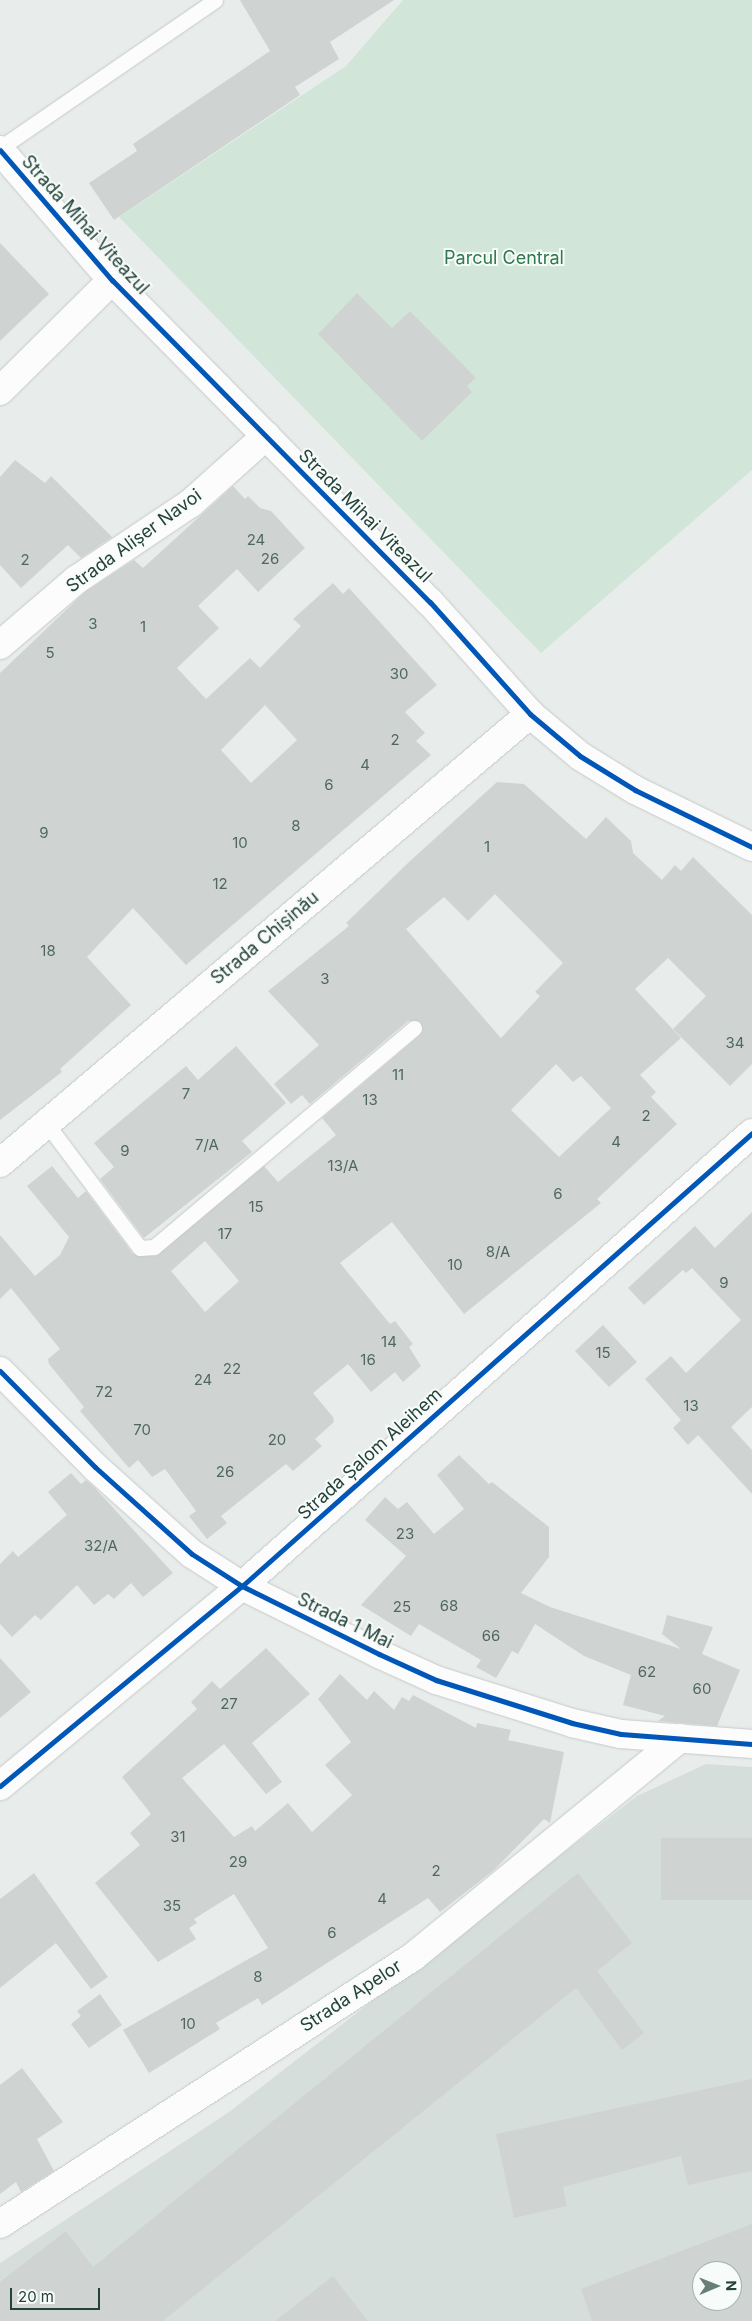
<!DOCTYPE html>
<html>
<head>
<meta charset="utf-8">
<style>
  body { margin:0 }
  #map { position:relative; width:752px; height:2321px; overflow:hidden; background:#e8edeb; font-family:Inter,sans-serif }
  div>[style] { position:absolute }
  .built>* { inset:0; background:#d6dedb }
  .green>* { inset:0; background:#d1e6d8 }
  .building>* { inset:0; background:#cfd4d2 }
  .roads { filter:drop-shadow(0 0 1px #c5cac8) drop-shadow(0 0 1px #c5cac8) }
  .service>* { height:15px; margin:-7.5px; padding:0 7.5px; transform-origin:7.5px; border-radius:7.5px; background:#fcfcfc }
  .minor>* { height:28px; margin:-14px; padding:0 14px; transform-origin:14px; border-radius:14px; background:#fcfcfc }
  .tertiary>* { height:28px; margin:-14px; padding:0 14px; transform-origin:14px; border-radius:14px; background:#fcfcfc }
  .cycleway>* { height:5px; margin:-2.5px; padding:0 2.5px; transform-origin:2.5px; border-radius:2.5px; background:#0057b8 }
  span { translate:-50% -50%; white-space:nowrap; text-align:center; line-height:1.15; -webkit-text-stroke:4px #f7fbf9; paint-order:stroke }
  .number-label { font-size:15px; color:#506761 }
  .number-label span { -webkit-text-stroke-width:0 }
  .street-label { font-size:18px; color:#24423a }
  .park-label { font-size:18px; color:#2d7a4b }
  .north { position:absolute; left:692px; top:2261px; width:50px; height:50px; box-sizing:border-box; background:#f7fbf9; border:1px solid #a3b1ad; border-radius:50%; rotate:89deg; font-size:14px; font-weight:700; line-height:20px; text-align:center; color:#24423a }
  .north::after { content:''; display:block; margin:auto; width:18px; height:22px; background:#697e78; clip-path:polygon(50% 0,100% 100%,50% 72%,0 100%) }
  .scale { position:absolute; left:10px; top:2288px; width:90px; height:22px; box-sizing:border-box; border:2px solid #24423a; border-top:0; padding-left:6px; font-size:15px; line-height:18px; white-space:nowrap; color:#24423a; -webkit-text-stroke:4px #f7fbf9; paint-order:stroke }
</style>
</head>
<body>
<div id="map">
  <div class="built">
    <i style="clip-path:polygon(evenodd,706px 1764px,752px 1767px,752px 2321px,0 2321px,0 2263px,229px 2112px,637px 1796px,706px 1764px,702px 2271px,732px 2271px,732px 2301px,702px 2301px,702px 2271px)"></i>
  </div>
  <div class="green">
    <i style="clip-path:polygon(403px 0,752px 0,752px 470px,541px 653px,119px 217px,346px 66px)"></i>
  </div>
  <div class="building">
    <i style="clip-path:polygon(240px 0,394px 0,330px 42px,339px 59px,295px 87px,300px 95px,114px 220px,89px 183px,137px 151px,133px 144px,270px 51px)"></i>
    <i style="clip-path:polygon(0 243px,49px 294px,0 341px)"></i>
    <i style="clip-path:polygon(357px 293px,392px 328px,410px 311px,476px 378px,467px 386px,472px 392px,422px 441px,318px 334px)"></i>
    <i style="clip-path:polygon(15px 460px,45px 483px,51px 476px,112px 537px,81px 558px,68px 545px,21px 588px,0 565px,0 477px)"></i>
    <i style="clip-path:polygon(evenodd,233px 486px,245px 499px,248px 496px,260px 508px,271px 511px,305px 548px,258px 592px,237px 569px,198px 606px,219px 628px,177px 668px,206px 699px,250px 658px,260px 668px,301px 626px,293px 619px,333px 583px,343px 594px,349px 588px,437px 685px,405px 712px,425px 733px,416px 741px,431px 755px,186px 965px,133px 908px,87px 957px,131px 1005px,60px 1069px,62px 1072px,0 1120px,0 673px,85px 592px,134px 560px,143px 568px,233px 486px,265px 705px,297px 740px,251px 783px,221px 750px,265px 705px)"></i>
    <i style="clip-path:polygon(evenodd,497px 782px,524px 784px,586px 839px,606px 817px,631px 841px,633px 853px,662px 880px,675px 865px,681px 871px,693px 857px,752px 915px,752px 1064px,730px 1086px,673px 1029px,706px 996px,668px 958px,635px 989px,681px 1038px,640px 1075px,656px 1092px,651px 1097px,677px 1124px,597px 1199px,601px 1203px,464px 1314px,392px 1222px,340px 1263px,390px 1324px,395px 1321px,413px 1344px,409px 1347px,421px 1366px,403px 1382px,395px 1372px,371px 1392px,348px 1364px,313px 1393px,333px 1417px,334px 1422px,315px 1439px,322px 1446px,293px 1471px,286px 1464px,221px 1516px,227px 1523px,207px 1539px,189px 1516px,196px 1511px,165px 1469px,152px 1477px,138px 1460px,129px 1468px,80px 1411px,84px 1407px,49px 1364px,48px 1359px,60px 1349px,11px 1288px,0 1299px,0 1235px,35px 1276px,60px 1255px,69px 1237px,27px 1186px,52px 1166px,78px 1198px,86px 1191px,133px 1254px,155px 1256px,264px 1166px,278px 1182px,336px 1135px,322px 1118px,420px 1035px,421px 1022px,408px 1021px,310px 1104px,302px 1095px,291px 1104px,274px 1084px,319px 1045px,268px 991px,349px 926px,346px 923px,409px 862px,497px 782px,495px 894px,563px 963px,535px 992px,540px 996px,501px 1038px,406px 929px,444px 897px,468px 921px,495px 894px,497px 782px,556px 1064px,573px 1082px,581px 1076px,611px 1108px,559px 1157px,511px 1110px,556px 1064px,497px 782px,205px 1241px,239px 1281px,205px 1312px,171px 1271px,205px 1241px)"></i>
    <i style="clip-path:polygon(236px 1046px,286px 1103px,242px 1141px,252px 1152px,144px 1238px,100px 1179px,114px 1167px,94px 1143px,186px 1066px,198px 1080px)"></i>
    <i style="clip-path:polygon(752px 1212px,752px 1407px,731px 1427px,752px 1450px,752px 1494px,698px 1435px,688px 1445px,673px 1428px,681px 1420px,645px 1379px,671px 1356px,686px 1373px,741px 1320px,692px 1268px,686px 1273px,683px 1270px,644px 1305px,628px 1288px,695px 1226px,715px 1248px)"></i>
    <i style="clip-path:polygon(603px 1325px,637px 1362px,609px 1387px,575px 1351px)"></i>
    <i style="clip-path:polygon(459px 1455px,489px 1484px,492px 1482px,549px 1527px,549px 1557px,521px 1593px,550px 1607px,681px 1649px,662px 1634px,667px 1615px,713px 1627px,702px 1654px,740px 1670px,717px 1726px,658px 1721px,665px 1716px,623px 1705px,631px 1675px,584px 1656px,535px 1624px,518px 1654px,512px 1651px,496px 1678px,476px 1667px,481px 1660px,419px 1624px,411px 1636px,361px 1605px,406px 1556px,365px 1520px,385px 1497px,398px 1509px,407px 1502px,434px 1534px,464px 1509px,437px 1475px)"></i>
    <i style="clip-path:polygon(71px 1473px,81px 1484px,86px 1480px,94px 1487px,173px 1573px,143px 1597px,131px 1583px,114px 1599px,108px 1594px,94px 1605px,77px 1585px,41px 1620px,35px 1615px,12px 1637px,0 1624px,0 1564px,13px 1551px,18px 1557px,67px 1515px,48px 1492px)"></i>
    <i style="clip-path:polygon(266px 1648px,310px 1694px,252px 1743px,282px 1782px,266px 1794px,224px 1744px,182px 1778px,234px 1837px,252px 1826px,255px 1831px,288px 1803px,312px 1832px,352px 1795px,325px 1765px,351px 1742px,318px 1699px,340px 1674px,367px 1700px,374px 1691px,394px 1710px,402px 1697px,409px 1701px,413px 1695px,476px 1728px,477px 1723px,511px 1730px,508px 1740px,564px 1752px,550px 1823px,544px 1819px,494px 1870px,440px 1912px,428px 1898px,262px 2005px,258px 1998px,216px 2023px,220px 2029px,149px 2073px,123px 2030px,268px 1948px,234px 1894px,194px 1919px,197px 1923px,189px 1928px,196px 1939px,158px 1962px,95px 1883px,140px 1845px,130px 1833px,151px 1814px,122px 1777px,197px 1709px,191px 1702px,212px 1681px,220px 1689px)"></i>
    <i style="clip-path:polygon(0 1658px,31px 1692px,0 1718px)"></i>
    <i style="clip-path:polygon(661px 1838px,752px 1838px,752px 1900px,661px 1900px)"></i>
    <i style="clip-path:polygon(34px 1873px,108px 1977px,91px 1989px,56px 1943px,0 1988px,0 1899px)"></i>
    <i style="clip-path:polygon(578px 1873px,632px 1943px,597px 1971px,644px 2033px,622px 2050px,576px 1988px,163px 2321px,0 2321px,0 2282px,66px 2231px,93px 2267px)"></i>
    <i style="clip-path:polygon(100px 1994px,122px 2025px,89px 2048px,71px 2024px,81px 2016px,77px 2011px)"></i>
    <i style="clip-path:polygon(22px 2068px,63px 2122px,37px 2139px,54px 2171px,21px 2192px,16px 2182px,0 2194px,0 2085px)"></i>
    <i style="clip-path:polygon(752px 2079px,752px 2171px,688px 2185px,681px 2156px,563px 2187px,567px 2206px,514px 2218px,496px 2134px)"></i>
    <i style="clip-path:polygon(evenodd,752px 2224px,752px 2321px,592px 2321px,581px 2289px,752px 2224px,702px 2271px,732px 2271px,732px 2301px,702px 2301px,702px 2271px)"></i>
    <i style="clip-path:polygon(333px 2276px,368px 2321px,275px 2321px)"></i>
  </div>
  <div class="roads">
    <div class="service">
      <i style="left:0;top:148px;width:261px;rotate:-34.5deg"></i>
      <i style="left:46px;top:1123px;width:156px;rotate:53.1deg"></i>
      <i style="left:140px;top:1248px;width:14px;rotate:-4deg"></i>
      <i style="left:154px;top:1247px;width:340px;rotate:-40.1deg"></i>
    </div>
    <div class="minor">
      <i style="left:0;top:150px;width:172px;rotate:49.3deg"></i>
      <i style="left:112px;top:280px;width:158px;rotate:135.3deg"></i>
      <i style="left:0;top:645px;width:100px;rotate:-40.5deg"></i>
      <i style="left:76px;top:580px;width:138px;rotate:-33.8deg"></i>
      <i style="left:191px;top:503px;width:101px;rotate:-41.8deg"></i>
      <i style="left:0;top:1371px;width:135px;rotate:45.3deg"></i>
      <i style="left:95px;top:1467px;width:130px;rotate:41.9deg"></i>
      <i style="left:192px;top:1554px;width:59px;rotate:32.6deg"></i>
      <i style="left:242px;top:1586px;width:153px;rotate:26.4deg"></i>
      <i style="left:379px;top:1654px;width:63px;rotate:24.5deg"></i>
      <i style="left:436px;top:1680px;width:143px;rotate:17.5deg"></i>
      <i style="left:572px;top:1723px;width:50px;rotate:12.7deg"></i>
      <i style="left:621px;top:1734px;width:131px;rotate:4.4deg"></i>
      <i style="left:0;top:1786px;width:314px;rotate:-39.6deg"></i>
      <i style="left:242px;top:1586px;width:682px;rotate:-41.61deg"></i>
      <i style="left:0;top:2224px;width:493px;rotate:-32.9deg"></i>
      <i style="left:414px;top:1956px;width:344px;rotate:-39.3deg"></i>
    </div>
    <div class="tertiary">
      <i style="left:112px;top:280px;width:453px;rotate:45.4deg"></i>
      <i style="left:430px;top:602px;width:150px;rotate:48.2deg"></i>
      <i style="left:530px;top:714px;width:65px;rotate:40deg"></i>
      <i style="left:580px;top:756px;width:65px;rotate:31.7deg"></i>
      <i style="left:635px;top:790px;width:130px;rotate:26deg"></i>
      <i style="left:0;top:1163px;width:695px;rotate:-40.27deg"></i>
    </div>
  </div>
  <div class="cycleway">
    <i style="left:0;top:150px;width:172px;rotate:49.3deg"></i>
    <i style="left:112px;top:280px;width:453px;rotate:45.4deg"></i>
    <i style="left:430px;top:602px;width:150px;rotate:48.2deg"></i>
    <i style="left:530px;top:714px;width:65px;rotate:40deg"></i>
    <i style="left:580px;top:756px;width:65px;rotate:31.7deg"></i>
    <i style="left:635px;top:790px;width:130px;rotate:26deg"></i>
    <i style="left:0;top:1371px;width:135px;rotate:45.3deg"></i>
    <i style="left:95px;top:1467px;width:130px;rotate:41.9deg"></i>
    <i style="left:192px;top:1554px;width:59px;rotate:32.6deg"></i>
    <i style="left:242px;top:1586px;width:153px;rotate:26.4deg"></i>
    <i style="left:379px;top:1654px;width:63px;rotate:24.5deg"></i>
    <i style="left:436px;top:1680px;width:143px;rotate:17.5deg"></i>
    <i style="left:572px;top:1723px;width:50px;rotate:12.7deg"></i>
    <i style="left:621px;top:1734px;width:131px;rotate:4.4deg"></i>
    <i style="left:0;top:1786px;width:314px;rotate:-39.6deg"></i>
    <i style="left:242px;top:1586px;width:682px;rotate:-41.61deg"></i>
  </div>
  <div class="number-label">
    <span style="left:256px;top:540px">24</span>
    <span style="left:270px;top:559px">26</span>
    <span style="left:25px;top:560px">2</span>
    <span style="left:93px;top:624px">3</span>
    <span style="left:143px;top:627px">1</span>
    <span style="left:50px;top:653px">5</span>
    <span style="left:399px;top:674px">30</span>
    <span style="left:395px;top:740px">2</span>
    <span style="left:365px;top:765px">4</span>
    <span style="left:329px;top:785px">6</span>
    <span style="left:296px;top:826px">8</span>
    <span style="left:44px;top:833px">9</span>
    <span style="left:240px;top:843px">10</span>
    <span style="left:487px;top:847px">1</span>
    <span style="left:220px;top:884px">12</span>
    <span style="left:48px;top:951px">18</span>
    <span style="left:325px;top:979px">3</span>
    <span style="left:735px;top:1043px">34</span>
    <span style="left:398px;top:1075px">11</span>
    <span style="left:186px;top:1094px">7</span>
    <span style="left:370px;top:1100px">13</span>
    <span style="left:646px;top:1116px">2</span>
    <span style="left:616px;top:1142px">4</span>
    <span style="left:207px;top:1145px">7/A</span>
    <span style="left:125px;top:1151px">9</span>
    <span style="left:343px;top:1166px">13/A</span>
    <span style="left:558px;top:1194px">6</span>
    <span style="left:256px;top:1207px">15</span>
    <span style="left:225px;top:1234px">17</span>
    <span style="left:498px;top:1252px">8/A</span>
    <span style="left:455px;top:1265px">10</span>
    <span style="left:724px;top:1283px">9</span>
    <span style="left:389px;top:1342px">14</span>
    <span style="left:603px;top:1353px">15</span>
    <span style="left:368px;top:1360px">16</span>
    <span style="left:232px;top:1369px">22</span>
    <span style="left:203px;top:1380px">24</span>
    <span style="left:104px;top:1392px">72</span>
    <span style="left:691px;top:1406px">13</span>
    <span style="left:142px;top:1430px">70</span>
    <span style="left:277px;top:1440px">20</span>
    <span style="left:225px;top:1472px">26</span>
    <span style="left:405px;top:1534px">23</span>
    <span style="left:101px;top:1546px">32/A</span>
    <span style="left:449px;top:1606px">68</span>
    <span style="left:402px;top:1607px">25</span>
    <span style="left:491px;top:1636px">66</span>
    <span style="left:647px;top:1672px">62</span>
    <span style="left:702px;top:1689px">60</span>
    <span style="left:229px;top:1704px">27</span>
    <span style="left:178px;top:1837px">31</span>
    <span style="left:238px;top:1862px">29</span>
    <span style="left:436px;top:1871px">2</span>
    <span style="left:382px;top:1899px">4</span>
    <span style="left:172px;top:1906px">35</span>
    <span style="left:332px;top:1933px">6</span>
    <span style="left:258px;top:1977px">8</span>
    <span style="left:188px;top:2024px">10</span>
  </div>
  <div class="street-label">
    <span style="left:85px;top:225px;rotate:48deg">Strada Mihai Viteazul</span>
    <span style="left:365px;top:516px;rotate:45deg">Strada Mihai Viteazul</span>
    <span style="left:134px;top:541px;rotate:-36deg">Strada Alișer Navoi</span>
    <span style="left:265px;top:938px;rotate:-40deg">Strada Chișinău</span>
    <span style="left:370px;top:1454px;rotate:-42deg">Strada Șalom Aleihem</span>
    <span style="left:345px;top:1621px;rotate:26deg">Strada 1 Mai</span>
    <span style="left:351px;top:1996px;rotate:-33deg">Strada Apelor</span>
  </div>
  <div class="park-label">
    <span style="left:504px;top:258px">Parcul Central</span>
  </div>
  <div class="north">N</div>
  <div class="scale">20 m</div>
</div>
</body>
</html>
